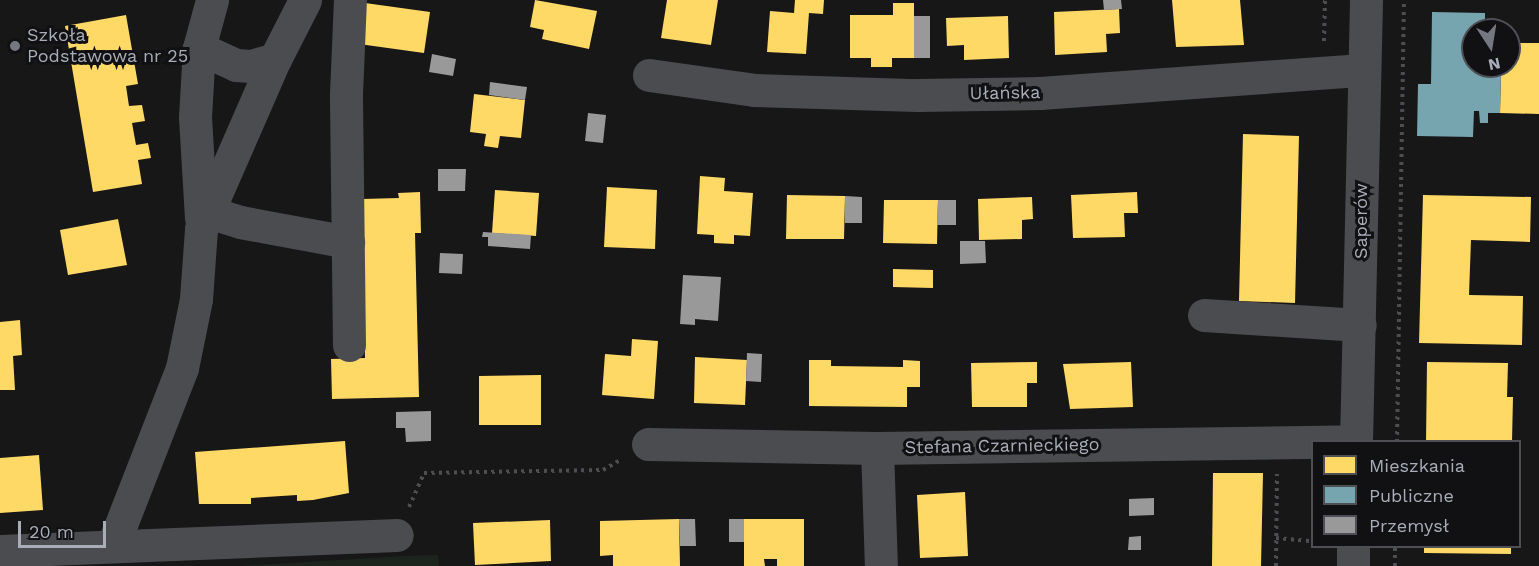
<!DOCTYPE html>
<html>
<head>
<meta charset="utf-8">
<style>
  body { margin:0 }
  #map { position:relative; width:1539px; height:566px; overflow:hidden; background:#171717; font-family:"Work Sans",sans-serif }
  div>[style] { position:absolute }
  .green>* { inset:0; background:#1d241e }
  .homes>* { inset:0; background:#ffd966 }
  .public>* { inset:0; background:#76a5af }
  .industry>* { inset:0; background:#999 }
  .path>* { height:4px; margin-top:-2px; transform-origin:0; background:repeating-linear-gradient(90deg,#4d4e52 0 3px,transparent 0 7.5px) }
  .minor>* { height:33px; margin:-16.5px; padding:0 16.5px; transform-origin:16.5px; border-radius:16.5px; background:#4b4c50 }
  .dots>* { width:16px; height:16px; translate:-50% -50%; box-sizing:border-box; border:3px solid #111113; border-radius:50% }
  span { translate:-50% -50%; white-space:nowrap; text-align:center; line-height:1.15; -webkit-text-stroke:6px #111113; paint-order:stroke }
  .poi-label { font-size:18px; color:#a8adb8 }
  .left { translate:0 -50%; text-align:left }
  .street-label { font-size:18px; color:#a8adb8 }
  .legend { position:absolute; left:1311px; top:440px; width:210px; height:108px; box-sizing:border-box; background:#111113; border:2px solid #4d4f55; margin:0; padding:8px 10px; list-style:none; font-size:18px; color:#a8adb8 }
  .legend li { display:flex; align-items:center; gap:12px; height:30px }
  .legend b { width:30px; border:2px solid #4d4f55 }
  .north { position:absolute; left:1461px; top:18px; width:60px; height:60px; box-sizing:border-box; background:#111113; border:2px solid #4d4f55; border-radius:50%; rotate:168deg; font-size:16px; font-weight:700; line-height:24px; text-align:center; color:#a8adb8 }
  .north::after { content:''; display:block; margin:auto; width:21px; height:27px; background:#757880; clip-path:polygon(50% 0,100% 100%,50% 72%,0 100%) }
  .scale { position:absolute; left:18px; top:521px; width:88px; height:27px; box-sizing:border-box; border:3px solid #a8adb8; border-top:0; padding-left:8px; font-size:18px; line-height:21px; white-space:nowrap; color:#a8adb8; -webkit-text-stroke:4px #111113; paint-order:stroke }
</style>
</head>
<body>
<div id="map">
  <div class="green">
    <i style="clip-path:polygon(438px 555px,439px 566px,241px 566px,404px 556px)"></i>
  </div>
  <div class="homes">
    <i style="clip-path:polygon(535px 0,597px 11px,589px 49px,542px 39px,544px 30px,530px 27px)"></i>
    <i style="clip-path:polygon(667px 0,718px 0,711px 45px,661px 38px)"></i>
    <i style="clip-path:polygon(795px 0,824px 0,823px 14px,809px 13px,806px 54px,767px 52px,770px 11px,794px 13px)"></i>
    <i style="clip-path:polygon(1172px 0,1240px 0,1244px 45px,1176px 47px)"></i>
    <i style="clip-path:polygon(365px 3px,430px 12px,424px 53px,359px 44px)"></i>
    <i style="clip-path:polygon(893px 3px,914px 3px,914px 58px,892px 58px,892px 67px,871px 67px,871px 58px,850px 58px,850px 15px,893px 15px)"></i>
    <i style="clip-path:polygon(1119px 9px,1120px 33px,1106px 34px,1107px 52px,1055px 55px,1054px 12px)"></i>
    <i style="clip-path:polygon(126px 15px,138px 84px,126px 86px,129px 106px,142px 105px,145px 121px,132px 123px,136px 145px,148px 143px,151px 158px,138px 160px,142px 184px,93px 192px,65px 26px)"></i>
    <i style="clip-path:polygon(1008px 16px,1009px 58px,964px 60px,964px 45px,947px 46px,946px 18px)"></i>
    <i style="clip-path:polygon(1509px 43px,1539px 43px,1539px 114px,1500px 113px,1501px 66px,1509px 66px)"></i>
    <i style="clip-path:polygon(474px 94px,525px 100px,521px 138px,500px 136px,498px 148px,484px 146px,486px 134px,470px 132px)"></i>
    <i style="clip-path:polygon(1243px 134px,1299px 136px,1295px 303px,1239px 301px)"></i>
    <i style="clip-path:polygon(700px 176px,725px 178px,724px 191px,753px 193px,750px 236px,734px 235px,734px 244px,714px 243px,714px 235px,697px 234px)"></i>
    <i style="clip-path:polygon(607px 187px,657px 190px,655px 249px,604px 247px)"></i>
    <i style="clip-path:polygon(495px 190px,539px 193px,536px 236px,492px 233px)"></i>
    <i style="clip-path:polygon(420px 192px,421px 233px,415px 233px,419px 397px,332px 399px,331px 359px,365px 358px,362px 199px,399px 198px,398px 193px)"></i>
    <i style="clip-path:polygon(1137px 192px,1138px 213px,1124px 213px,1125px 237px,1073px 238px,1071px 195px)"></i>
    <i style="clip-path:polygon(787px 195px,845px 196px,844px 239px,786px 239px)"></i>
    <i style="clip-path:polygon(1423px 195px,1531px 197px,1530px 242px,1471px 240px,1469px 295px,1523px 296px,1522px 345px,1419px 343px)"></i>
    <i style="clip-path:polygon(1032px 197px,1033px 219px,1022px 220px,1022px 239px,979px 240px,978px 199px)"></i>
    <i style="clip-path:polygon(884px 200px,938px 200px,937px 244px,883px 243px)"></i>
    <i style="clip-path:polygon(118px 219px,127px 265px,68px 275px,60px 230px)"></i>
    <i style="clip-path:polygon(893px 269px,933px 270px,933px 288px,893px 287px)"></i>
    <i style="clip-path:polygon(20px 320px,22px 355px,13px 356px,15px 390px,0 390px,0 322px)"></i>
    <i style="clip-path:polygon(632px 339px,658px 341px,654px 399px,602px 395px,605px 354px,631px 356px)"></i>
    <i style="clip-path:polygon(695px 357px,747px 360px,745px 405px,694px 403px)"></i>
    <i style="clip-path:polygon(809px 360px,831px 360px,831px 366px,903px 367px,903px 360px,920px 361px,920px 387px,907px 387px,907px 407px,809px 406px)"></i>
    <i style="clip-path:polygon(1037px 362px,1037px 383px,1027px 383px,1027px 407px,972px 407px,971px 363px)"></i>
    <i style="clip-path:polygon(1131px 362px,1133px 407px,1070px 409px,1063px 364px)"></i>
    <i style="clip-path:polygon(1427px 362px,1508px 363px,1507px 397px,1513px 397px,1512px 442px,1426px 442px)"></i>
    <i style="clip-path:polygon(541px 375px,541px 425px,479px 425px,479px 376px)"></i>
    <i style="clip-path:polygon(345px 441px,349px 493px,313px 500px,297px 501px,297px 495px,251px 498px,251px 504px,199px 504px,195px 452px)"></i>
    <i style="clip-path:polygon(39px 455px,43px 510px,0 513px,0 458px)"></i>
    <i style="clip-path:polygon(1213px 473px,1263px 473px,1261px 566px,1212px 566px)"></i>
    <i style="clip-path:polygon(965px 492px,968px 556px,920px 558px,917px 495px)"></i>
    <i style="clip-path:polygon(679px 519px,680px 566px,613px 566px,613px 555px,600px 556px,600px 521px)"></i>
    <i style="clip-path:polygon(744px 519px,804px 519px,804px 566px,777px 566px,777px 559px,764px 559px,765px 566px,744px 566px)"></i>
    <i style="clip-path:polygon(550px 520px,551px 561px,475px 565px,473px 523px)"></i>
    <i style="clip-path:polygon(1424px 546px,1511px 546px,1511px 554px,1424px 553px)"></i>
  </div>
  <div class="public">
    <i style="clip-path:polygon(1432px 12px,1485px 13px,1485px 30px,1473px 30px,1473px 66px,1501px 66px,1500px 113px,1488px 113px,1488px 123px,1480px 123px,1479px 111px,1474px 111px,1473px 137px,1417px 136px,1418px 84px,1431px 84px)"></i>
  </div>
  <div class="industry">
    <i style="clip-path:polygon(1103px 0,1121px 0,1122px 9px,1104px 10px)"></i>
    <i style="clip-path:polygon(914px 16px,930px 16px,930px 58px,914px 58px)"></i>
    <i style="clip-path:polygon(432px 54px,456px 59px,453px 76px,429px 72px)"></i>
    <i style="clip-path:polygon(490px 82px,527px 87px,525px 100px,489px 95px)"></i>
    <i style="clip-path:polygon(588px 113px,606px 115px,603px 143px,585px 141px)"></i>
    <i style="clip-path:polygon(438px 169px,466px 169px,465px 191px,438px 191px)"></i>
    <i style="clip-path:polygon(845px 196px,862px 197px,862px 223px,845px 223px)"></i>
    <i style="clip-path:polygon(938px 200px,956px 200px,956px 225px,937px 225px)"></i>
    <i style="clip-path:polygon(483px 232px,531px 235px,530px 249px,488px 246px,488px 237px,482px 237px)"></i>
    <i style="clip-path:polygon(960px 241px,985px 241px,986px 263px,960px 264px)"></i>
    <i style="clip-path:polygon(440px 253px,463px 254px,462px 274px,439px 273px)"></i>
    <i style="clip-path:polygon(683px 275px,721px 277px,718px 321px,695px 319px,695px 325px,680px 324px)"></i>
    <i style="clip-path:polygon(747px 353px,762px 354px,761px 382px,746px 381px)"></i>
    <i style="clip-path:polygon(431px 411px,431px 441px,406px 442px,405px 428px,396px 428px,396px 412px)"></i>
    <i style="clip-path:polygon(1154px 498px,1154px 515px,1129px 516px,1129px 499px)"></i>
    <i style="clip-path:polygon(679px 519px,695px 519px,696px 546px,680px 546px)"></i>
    <i style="clip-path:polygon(729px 519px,744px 519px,744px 542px,729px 542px)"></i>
    <i style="clip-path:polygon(1141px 536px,1141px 550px,1128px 550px,1129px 537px)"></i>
  </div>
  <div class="path">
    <i style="left:1324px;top:41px;width:41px;rotate:-88.6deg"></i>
    <i style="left:1397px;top:442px;width:442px;rotate:-89.1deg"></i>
    <i style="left:409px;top:507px;width:37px;rotate:-66deg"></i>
    <i style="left:424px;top:473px;width:179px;rotate:-1deg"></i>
    <i style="left:603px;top:470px;width:22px;rotate:-30deg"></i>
    <i style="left:1276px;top:538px;width:36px;rotate:5deg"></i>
    <i style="left:1276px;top:566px;width:92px;rotate:-89.4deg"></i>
    <i style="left:1395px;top:566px;width:20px;rotate:-90deg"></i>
  </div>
  <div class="minor">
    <i style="left:199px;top:48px;width:41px;rotate:24.7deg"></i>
    <i style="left:236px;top:65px;width:15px;rotate:4deg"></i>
    <i style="left:251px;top:66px;width:25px;rotate:-16deg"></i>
    <i style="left:649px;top:75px;width:106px;rotate:8.1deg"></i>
    <i style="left:754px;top:90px;width:163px;rotate:1.8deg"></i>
    <i style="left:917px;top:95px;width:123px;rotate:-0.9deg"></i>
    <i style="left:1040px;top:93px;width:323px;rotate:-4.1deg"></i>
    <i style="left:208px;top:212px;width:34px;rotate:17deg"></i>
    <i style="left:240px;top:222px;width:110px;rotate:10.5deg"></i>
    <i style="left:201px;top:218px;width:101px;rotate:-93.4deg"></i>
    <i style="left:195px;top:117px;width:69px;rotate:-86.7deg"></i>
    <i style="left:199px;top:48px;width:50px;rotate:-74.8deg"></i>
    <i style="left:1204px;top:315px;width:156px;rotate:3.7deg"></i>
    <i style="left:349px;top:345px;width:251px;rotate:-90.7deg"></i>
    <i style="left:346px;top:94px;width:94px;rotate:-87.6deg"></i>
    <i style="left:1356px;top:442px;width:442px;rotate:-88.7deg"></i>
    <i style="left:648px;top:444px;width:229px;rotate:1deg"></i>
    <i style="left:877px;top:448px;width:479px;rotate:-0.8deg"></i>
    <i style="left:877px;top:448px;width:118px;rotate:88.1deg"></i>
    <i style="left:113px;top:545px;width:190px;rotate:-68.7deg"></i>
    <i style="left:182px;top:368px;width:70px;rotate:-78.5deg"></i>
    <i style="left:196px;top:299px;width:70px;rotate:-85.9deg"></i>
    <i style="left:201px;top:229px;width:18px;rotate:-68deg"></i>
    <i style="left:208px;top:212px;width:167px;rotate:-66.4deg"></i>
    <i style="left:275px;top:59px;width:66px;rotate:-63deg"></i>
    <i style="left:0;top:551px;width:397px;rotate:-2.3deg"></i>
    <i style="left:1353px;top:566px;width:20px;rotate:-90deg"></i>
  </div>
  <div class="dots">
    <i style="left:15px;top:46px;background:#757880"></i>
  </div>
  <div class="poi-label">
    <span class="left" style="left:27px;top:46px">Szkoła<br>Podstawowa nr 25</span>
  </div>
  <div class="street-label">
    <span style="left:1005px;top:93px;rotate:-1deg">Ułańska</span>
    <span style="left:1361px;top:221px;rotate:-90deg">Saperów</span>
    <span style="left:1002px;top:446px;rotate:-1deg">Stefana Czarnieckiego</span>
  </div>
  <ul class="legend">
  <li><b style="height:16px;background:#ffd966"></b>Mieszkania</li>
  <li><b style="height:16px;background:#76a5af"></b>Publiczne</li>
  <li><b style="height:16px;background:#999"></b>Przemysł</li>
  </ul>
  <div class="north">N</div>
  <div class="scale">20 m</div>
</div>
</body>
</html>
